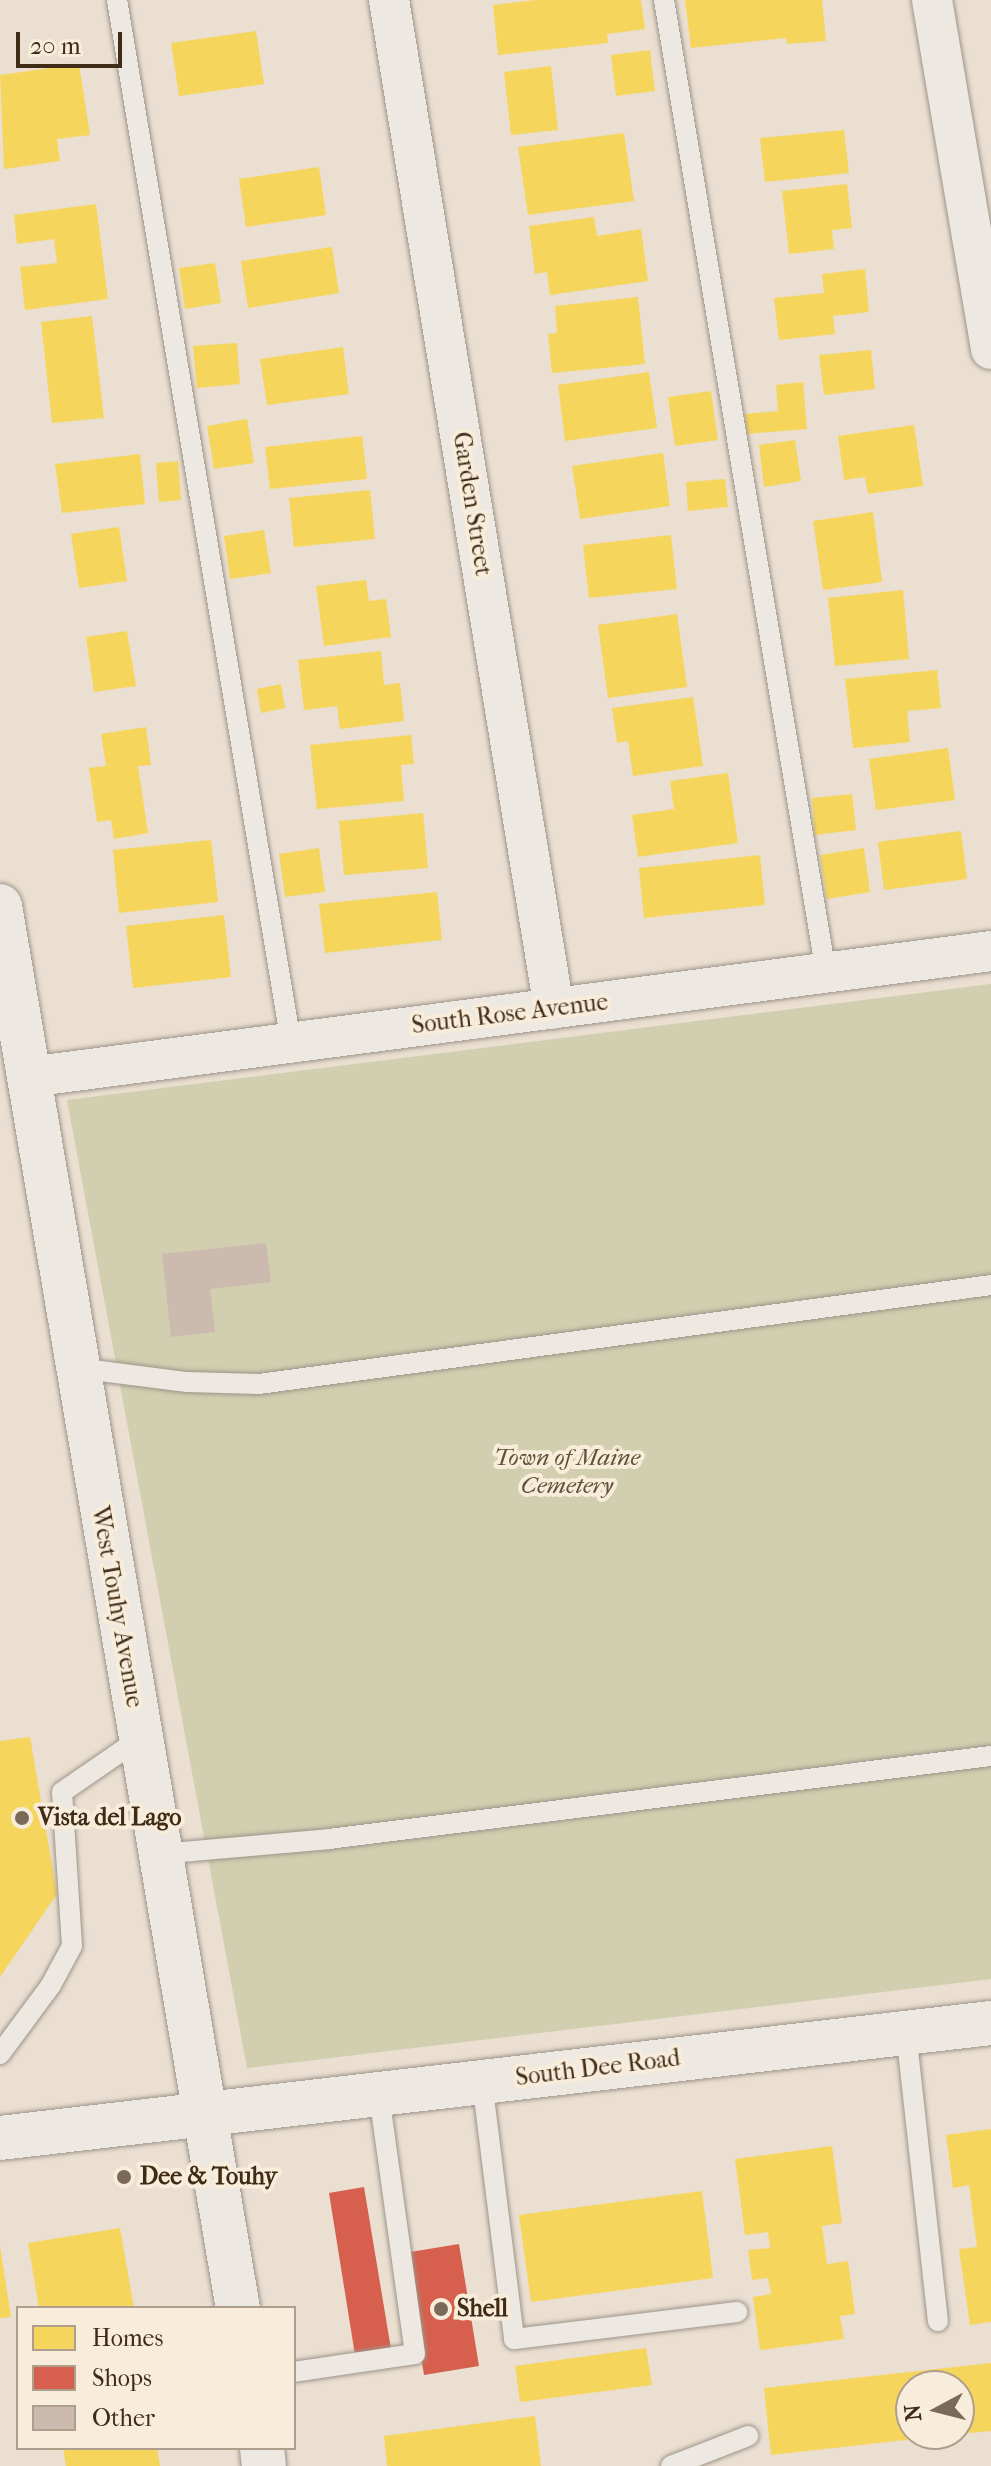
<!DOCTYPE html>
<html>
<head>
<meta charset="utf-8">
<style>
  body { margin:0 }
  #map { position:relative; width:991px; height:2466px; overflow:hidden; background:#eadfd0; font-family:"IM FELL French Canon",serif }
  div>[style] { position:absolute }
  .green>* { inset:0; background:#d1cfaf }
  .homes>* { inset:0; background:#f6d55c }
  .shops>* { inset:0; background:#d6604d }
  .building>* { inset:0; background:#ccbaae }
  .roads { filter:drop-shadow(0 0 2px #9d948a) drop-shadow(0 0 2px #9d948a) }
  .lane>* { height:20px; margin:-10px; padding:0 10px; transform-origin:10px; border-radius:10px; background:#ede8e1 }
  .street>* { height:40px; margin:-20px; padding:0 20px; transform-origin:20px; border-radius:20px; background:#ede8e1 }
  .secondary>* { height:44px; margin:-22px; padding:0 22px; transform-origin:22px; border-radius:22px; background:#ede8e1 }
  .dots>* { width:22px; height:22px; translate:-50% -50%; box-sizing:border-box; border:4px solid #f8ecda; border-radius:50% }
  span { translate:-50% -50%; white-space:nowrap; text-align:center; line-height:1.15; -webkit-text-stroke:8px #f8ecda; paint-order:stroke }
  .street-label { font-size:24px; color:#3f2b16 }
  .park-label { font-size:24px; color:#5e5136; font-style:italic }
  .poi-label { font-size:24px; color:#3f2b16; font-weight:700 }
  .left { translate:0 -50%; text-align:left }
  .legend { position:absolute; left:16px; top:2306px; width:280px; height:144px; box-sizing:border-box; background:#f8ecda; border:2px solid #ae9f8c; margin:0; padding:10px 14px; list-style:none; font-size:24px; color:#3f2b16 }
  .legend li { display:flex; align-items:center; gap:16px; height:40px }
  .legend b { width:40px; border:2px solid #ae9f8c }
  .north { position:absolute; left:895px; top:2370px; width:80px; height:80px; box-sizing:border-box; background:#f8ecda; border:2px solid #ae9f8c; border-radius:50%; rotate:263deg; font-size:22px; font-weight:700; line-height:32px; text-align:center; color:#3f2b16 }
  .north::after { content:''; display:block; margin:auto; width:28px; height:36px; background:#7b6a57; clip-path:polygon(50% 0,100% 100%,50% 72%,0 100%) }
  .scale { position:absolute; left:16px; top:32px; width:106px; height:36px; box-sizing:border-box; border:4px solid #3f2b16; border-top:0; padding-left:10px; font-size:24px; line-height:28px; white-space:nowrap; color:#3f2b16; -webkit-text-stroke:6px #f8ecda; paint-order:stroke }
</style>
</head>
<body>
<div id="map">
  <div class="green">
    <i style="clip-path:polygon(991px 984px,991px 1979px,247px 2068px,67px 1100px)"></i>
  </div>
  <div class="homes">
    <i style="clip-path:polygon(536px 0,641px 0,645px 29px,607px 34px,608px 43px,498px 55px,493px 5px)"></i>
    <i style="clip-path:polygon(685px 0,822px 0,826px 41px,787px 44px,786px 38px,691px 48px)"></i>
    <i style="clip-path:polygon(256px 31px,264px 84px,179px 96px,171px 43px)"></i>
    <i style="clip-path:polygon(650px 50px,655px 91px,616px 96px,611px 55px)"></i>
    <i style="clip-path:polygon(79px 64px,90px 135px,57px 139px,60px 161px,4px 169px,0 75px)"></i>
    <i style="clip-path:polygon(551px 66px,558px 130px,511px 135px,504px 72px)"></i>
    <i style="clip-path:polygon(844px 130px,849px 173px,765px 182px,760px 138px)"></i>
    <i style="clip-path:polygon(624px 133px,634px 201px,528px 215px,518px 147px)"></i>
    <i style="clip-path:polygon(319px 167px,326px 215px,246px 227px,239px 179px)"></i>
    <i style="clip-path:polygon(847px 184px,852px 228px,832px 230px,834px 249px,789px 254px,782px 191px)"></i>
    <i style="clip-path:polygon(96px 204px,108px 299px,25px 310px,20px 267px,57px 263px,54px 239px,17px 244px,14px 215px)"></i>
    <i style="clip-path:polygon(594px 217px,597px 236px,641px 229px,648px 281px,550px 295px,547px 272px,535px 274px,529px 226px)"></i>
    <i style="clip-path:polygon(332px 247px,339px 293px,248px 308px,241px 261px)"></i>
    <i style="clip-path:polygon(215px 263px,221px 303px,185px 309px,179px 268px)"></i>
    <i style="clip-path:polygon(865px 269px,869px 312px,833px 316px,835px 334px,779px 340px,774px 298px,824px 293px,822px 274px)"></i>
    <i style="clip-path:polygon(638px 297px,645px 364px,552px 373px,548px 334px,557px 333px,555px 306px)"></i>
    <i style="clip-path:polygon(92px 316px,104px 418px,52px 423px,41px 322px)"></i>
    <i style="clip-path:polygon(237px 343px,240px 384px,197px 388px,193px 346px)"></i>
    <i style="clip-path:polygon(343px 347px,349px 394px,267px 405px,260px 359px)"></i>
    <i style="clip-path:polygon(871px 350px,875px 389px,824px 395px,819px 355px)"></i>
    <i style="clip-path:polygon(649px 372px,657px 428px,565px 441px,558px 385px)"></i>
    <i style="clip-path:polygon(803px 382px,807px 429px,747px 434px,745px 414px,778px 411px,776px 385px)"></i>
    <i style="clip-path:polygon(711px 391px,718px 440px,675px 446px,668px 397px)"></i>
    <i style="clip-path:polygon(247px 419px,254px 463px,214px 469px,207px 426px)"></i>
    <i style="clip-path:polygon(914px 425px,923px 486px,868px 494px,865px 477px,844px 480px,838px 436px)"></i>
    <i style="clip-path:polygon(362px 436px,367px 479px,270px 489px,265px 447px)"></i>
    <i style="clip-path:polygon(795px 440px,801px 481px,764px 487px,759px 445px)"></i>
    <i style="clip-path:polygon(663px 453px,670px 506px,580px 519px,572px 466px)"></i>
    <i style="clip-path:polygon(140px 454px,145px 504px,62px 513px,55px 464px)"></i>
    <i style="clip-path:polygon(178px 461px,181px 500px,159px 502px,156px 463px)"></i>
    <i style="clip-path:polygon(725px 479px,728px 507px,688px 511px,686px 482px)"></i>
    <i style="clip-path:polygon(370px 490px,375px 539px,294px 547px,289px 498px)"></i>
    <i style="clip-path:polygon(873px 512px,882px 582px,823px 590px,813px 521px)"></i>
    <i style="clip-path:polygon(119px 527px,127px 581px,79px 588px,71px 534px)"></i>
    <i style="clip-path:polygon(264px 530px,271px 573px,230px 579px,224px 536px)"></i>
    <i style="clip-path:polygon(671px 535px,677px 589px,589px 598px,583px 545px)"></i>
    <i style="clip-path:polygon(366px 580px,369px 601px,386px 599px,391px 637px,324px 646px,316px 586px)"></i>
    <i style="clip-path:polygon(903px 590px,909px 659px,835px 666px,828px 598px)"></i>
    <i style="clip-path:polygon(677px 614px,687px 687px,608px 698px,598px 625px)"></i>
    <i style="clip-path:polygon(127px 631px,136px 686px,94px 692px,86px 637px)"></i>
    <i style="clip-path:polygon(381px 651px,384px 685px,400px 683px,404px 721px,340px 729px,337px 706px,304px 710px,298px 660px)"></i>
    <i style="clip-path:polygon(937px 670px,941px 708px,907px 711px,910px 742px,853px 748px,845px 679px)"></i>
    <i style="clip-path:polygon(281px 684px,285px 708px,261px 713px,257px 689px)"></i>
    <i style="clip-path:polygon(693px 697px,703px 766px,633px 776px,628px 741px,617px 743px,612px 708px)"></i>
    <i style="clip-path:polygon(146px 727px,151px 765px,138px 766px,148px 833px,114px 839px,111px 820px,97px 822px,89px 768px,106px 766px,101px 734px)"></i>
    <i style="clip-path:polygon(411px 735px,414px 764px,401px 765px,404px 801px,317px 809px,310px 745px)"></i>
    <i style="clip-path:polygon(948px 748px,955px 800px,876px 810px,869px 759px)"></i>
    <i style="clip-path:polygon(728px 773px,738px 843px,638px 857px,632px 815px,674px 809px,670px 781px)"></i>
    <i style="clip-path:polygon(852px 794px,856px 830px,815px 835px,812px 798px)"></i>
    <i style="clip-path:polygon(423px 813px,428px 868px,344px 875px,339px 821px)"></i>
    <i style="clip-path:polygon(961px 831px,967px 879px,884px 890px,878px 842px)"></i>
    <i style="clip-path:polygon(211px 840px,218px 902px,119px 913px,113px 850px)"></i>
    <i style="clip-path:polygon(319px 848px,325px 892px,285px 897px,279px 854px)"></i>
    <i style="clip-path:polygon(864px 848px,870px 892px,827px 899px,820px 855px)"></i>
    <i style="clip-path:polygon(760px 855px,765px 905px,644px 918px,639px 868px)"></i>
    <i style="clip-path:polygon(437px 892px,442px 940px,325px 953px,319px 904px)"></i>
    <i style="clip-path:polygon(224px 915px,231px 977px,133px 988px,126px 926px)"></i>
    <i style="clip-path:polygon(30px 1737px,57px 1894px,0 1977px,0 1741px)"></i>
    <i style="clip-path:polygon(991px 2129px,991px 2322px,970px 2325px,959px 2249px,977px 2247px,969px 2185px,953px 2188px,946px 2135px)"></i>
    <i style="clip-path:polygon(832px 2146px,842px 2223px,822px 2226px,827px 2264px,848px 2261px,855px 2314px,840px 2316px,844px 2339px,760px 2350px,753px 2297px,771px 2294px,768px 2278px,752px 2280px,748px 2250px,770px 2248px,768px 2232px,745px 2235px,735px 2159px)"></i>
    <i style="clip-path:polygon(702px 2191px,713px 2278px,531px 2302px,519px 2215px)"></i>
    <i style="clip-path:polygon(120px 2228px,134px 2308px,39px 2308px,28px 2243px)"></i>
    <i style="clip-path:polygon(0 2246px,11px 2317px,0 2318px)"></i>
    <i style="clip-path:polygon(646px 2348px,652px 2385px,520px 2402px,515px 2366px)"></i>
    <i style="clip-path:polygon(991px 2363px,991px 2431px,959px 2434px,959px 2386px,911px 2386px,911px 2434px,942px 2436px,771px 2455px,764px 2388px)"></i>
    <i style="clip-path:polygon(535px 2416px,541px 2466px,387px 2466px,384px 2436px)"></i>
    <i style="clip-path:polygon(63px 2448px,157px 2448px,160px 2466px,66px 2466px)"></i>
  </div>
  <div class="shops">
    <i style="clip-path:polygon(364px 2187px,391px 2349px,355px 2355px,329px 2193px)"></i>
    <i style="clip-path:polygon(459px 2244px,479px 2366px,424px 2375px,404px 2253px)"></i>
  </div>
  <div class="building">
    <i style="clip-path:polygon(266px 1243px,271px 1282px,210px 1289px,215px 1332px,171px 1337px,162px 1254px)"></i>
  </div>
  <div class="roads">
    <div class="lane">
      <i style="left:117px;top:0;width:1057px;rotate:80.53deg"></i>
      <i style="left:664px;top:0;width:986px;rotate:80.55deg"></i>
      <i style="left:77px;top:1368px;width:111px;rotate:7.3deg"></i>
      <i style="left:187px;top:1382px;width:72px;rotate:1.6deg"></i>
      <i style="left:259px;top:1384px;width:739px;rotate:-7.7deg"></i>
      <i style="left:159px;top:1854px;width:171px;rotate:-5deg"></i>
      <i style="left:329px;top:1839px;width:667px;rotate:-7.15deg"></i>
      <i style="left:906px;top:2032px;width:291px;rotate:83.7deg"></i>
      <i style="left:0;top:2054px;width:86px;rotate:-53.5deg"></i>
      <i style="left:51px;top:1985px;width:44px;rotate:-61.7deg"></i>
      <i style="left:72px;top:1946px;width:154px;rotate:-93.7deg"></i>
      <i style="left:62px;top:1792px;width:93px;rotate:-34.5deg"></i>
      <i style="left:482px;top:2081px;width:260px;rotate:82.9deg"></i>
      <i style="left:514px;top:2339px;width:225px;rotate:-6.9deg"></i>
      <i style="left:294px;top:2372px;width:122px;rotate:-8.5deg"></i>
      <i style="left:415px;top:2354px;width:263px;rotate:-97.9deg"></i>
      <i style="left:671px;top:2466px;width:83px;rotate:-21.3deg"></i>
    </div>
    <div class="street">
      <i style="left:389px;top:0;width:1022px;rotate:80.71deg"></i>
      <i style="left:932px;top:0;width:354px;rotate:80.4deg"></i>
      <i style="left:29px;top:1077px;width:970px;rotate:-7.46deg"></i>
    </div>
    <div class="secondary">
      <i style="left:0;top:906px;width:1422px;rotate:80.37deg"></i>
      <i style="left:0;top:2138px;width:998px;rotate:-6.62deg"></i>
      <i style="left:262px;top:2448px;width:18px;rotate:84deg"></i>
    </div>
  </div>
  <div class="dots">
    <i style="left:22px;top:1818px;background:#7b6a57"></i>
    <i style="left:124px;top:2177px;background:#7b6a57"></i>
    <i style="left:441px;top:2309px;background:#7b6a57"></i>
  </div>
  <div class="street-label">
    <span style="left:472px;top:504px;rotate:81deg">Garden Street</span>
    <span style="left:510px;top:1014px;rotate:-7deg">South Rose Avenue</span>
    <span style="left:117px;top:1607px;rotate:80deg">West Touhy Avenue</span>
    <span style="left:598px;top:2068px;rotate:-7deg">South Dee Road</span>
  </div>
  <div class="park-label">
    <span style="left:567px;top:1472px">Town of Maine<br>Cemetery</span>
  </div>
  <div class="poi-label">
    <span class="left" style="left:38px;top:1818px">Vista del Lago</span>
    <span class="left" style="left:140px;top:2177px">Dee &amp; Touhy</span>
    <span class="left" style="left:457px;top:2309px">Shell</span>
  </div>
  <ul class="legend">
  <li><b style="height:22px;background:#f6d55c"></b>Homes</li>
  <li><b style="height:22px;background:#d6604d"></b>Shops</li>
  <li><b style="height:22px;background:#ccbaae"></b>Other</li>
  </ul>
  <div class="north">N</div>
  <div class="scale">20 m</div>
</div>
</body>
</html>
